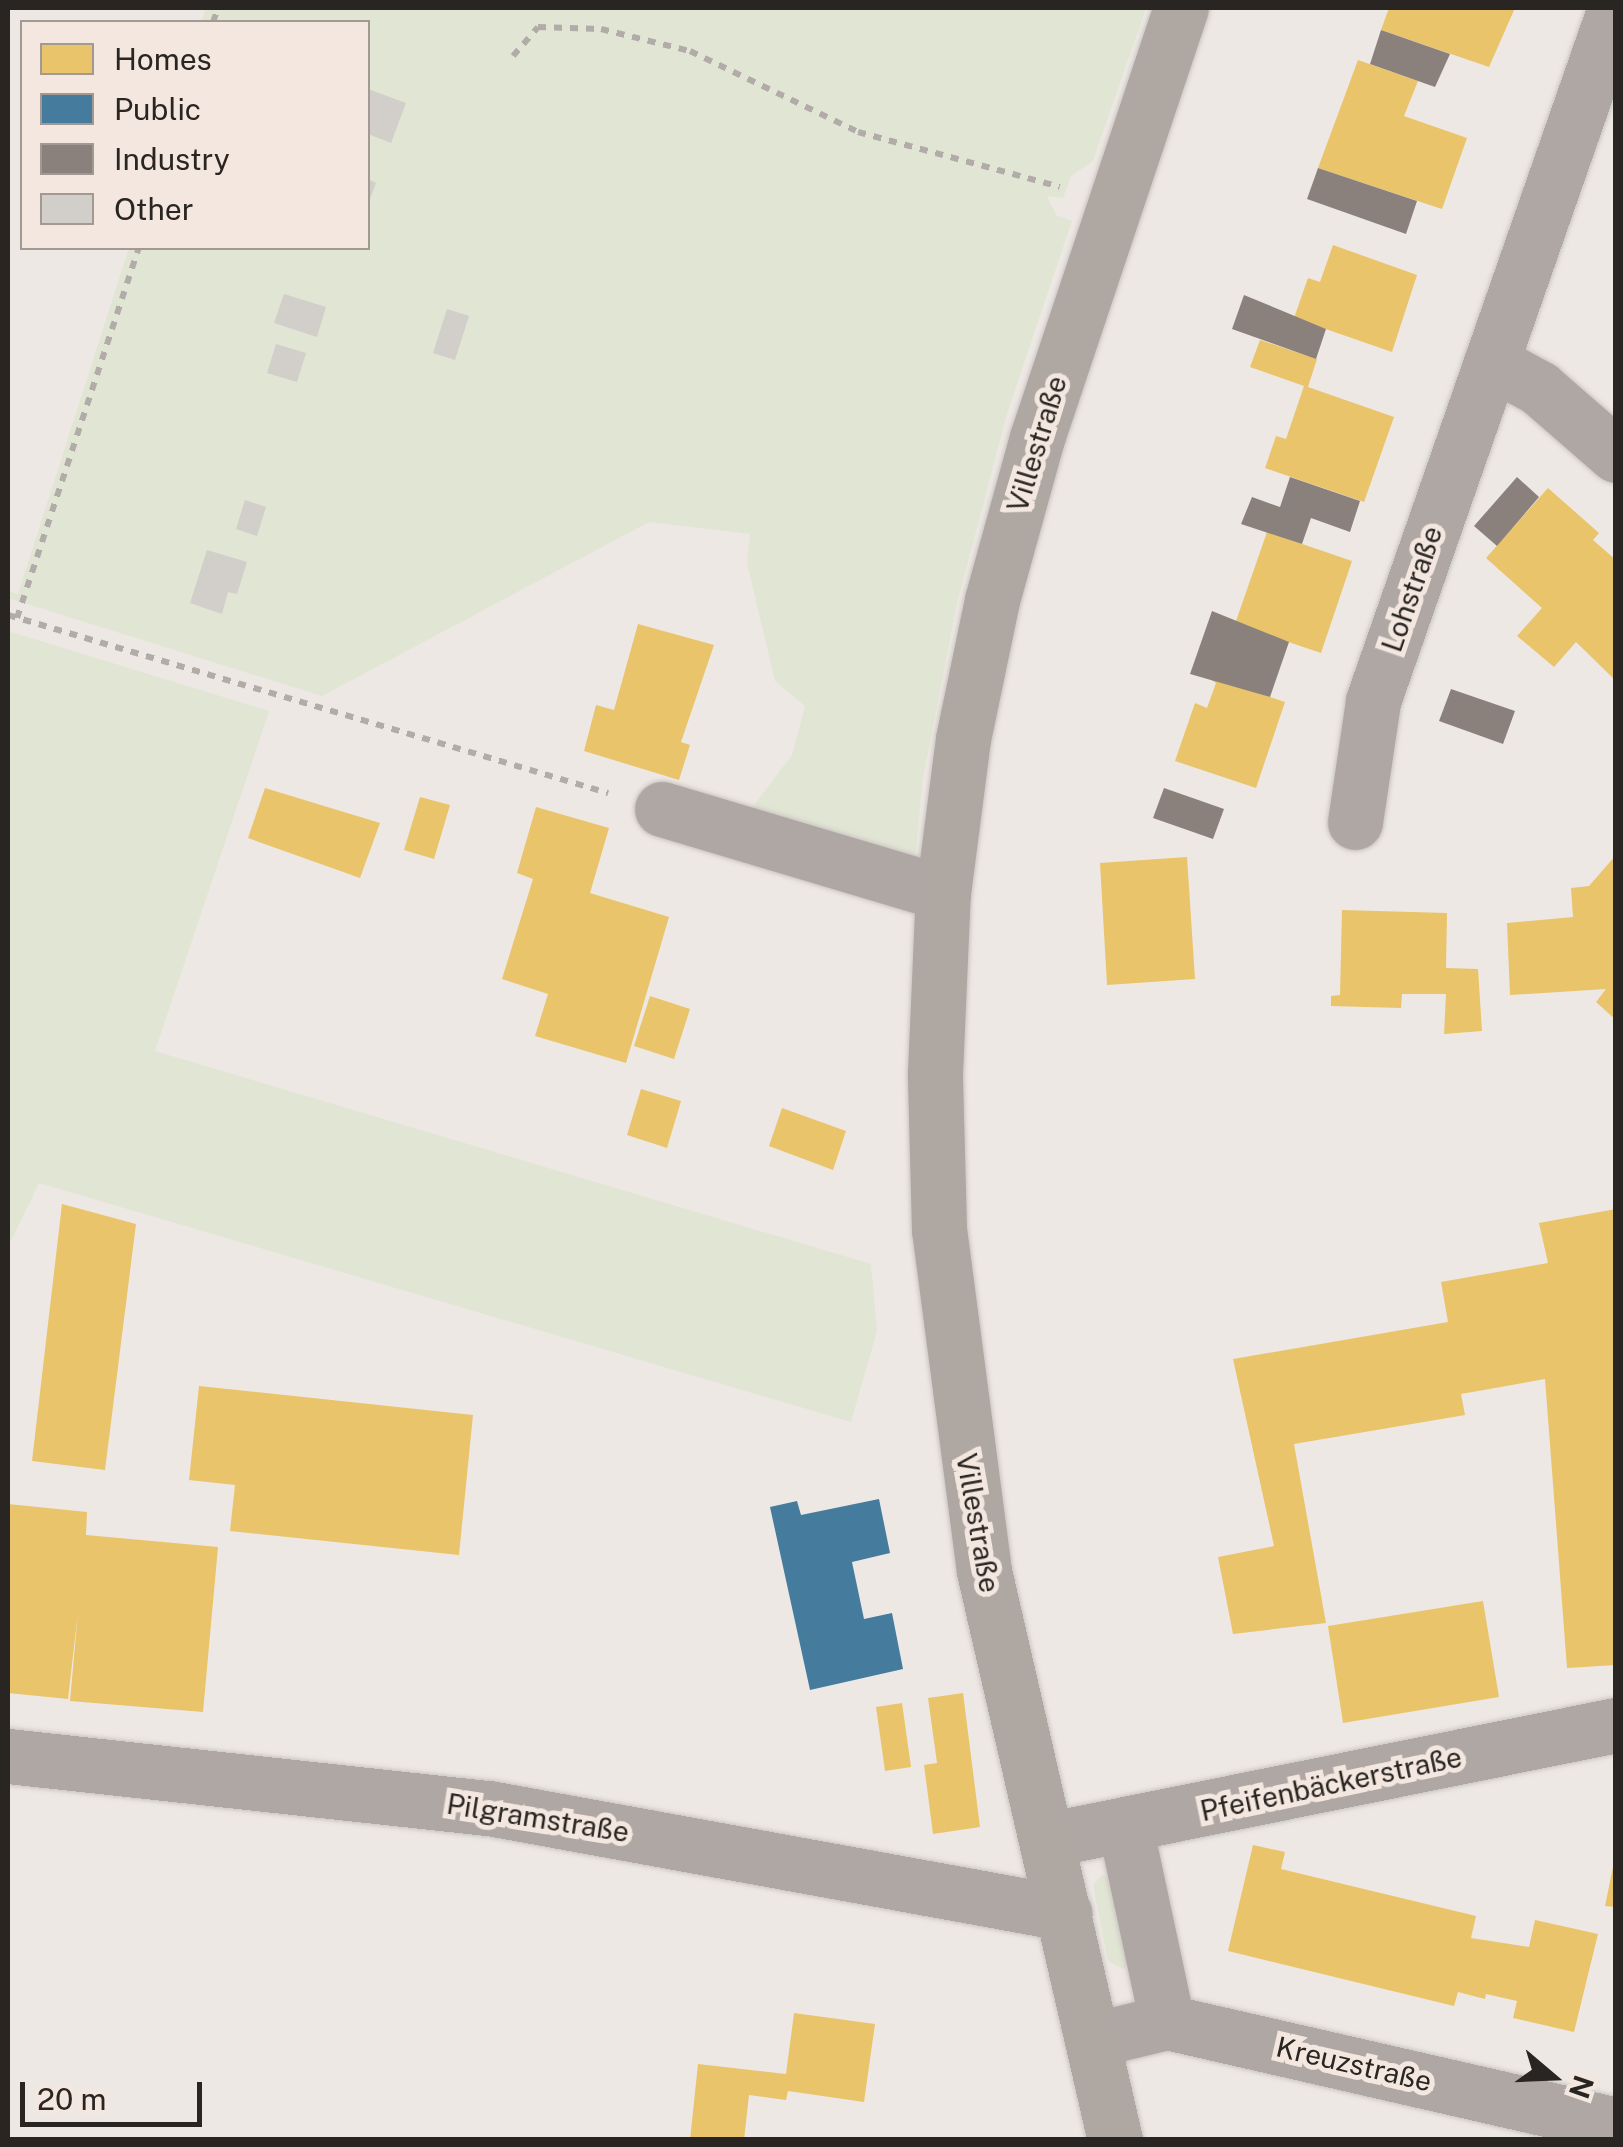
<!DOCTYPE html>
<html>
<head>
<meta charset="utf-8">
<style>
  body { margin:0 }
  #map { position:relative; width:1623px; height:2147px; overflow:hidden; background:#eee8e4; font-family:"Public Sans",sans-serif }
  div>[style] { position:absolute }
  .green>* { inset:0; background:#e1e5d3 }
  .homes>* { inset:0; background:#e9c46a }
  .public>* { inset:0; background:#457b9d }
  .industry>* { inset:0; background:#8a817c }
  .building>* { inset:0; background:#d2ceca }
  .path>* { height:6px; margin-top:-3px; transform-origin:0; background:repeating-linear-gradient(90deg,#b2aca8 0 8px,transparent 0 16px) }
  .roads { filter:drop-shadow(0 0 2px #cac5c2) drop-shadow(0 0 2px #cac5c2) }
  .street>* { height:55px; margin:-27.5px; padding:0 27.5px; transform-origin:27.5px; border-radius:27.5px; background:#afa7a3 }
  .secondary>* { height:55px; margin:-27.5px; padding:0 27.5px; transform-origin:27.5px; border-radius:27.5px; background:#aea7a2 }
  span { translate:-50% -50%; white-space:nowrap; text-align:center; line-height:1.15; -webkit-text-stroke:10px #f3e7df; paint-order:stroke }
  .street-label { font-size:28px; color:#292522 }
  .frame { position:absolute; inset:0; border:10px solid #292522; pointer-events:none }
  .legend { position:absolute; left:20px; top:20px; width:350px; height:230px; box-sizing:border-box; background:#f3e7df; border:2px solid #a29993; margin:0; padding:12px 18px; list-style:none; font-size:30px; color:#292522 }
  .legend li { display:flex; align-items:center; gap:20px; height:50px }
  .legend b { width:50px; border:2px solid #a29993 }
  .north { position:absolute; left:1503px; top:2027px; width:100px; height:100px; -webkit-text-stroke:8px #f3e7df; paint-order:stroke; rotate:109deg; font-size:28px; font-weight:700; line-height:40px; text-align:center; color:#292522 }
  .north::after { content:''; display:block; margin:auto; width:35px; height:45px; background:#292522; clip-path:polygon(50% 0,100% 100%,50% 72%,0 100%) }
  .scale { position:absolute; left:20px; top:2082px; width:182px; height:45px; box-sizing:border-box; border:5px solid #292522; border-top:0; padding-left:12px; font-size:30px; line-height:35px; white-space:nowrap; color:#292522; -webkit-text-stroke:8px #f3e7df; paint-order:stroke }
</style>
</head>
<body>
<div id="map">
  <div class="green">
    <i style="clip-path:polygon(206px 8px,1146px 8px,1093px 161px,1071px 176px,1063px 198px,1047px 196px,1056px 215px,1072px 221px,1008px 411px,957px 603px,923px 778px,914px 868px,749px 812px,792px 755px,805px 706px,775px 681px,747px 563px,750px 534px,649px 522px,322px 696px,8px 598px,8px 591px,18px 594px,129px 248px,368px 248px,368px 22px,201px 22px)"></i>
    <i style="clip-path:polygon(8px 631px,269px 711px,155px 1051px,871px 1264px,877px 1331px,851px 1422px,39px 1183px,8px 1247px)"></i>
    <i style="clip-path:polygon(1102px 1875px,1108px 1877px,1129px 1965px,1123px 1969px,1108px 1961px,1093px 1885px)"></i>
  </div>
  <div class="homes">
    <i style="clip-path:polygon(1389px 8px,1515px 8px,1489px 67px,1381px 30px)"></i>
    <i style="clip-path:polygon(1358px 60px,1418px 81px,1404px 116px,1467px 138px,1442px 209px,1318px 168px)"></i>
    <i style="clip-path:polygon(1333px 245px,1417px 275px,1392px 352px,1294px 318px,1308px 278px,1320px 282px)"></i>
    <i style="clip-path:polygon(1260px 340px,1317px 359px,1308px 387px,1394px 417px,1364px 502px,1265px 468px,1276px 436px,1286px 439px,1304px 386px,1250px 367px)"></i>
    <i style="clip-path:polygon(1548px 488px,1599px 533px,1593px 540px,1616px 560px,1616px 681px,1576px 642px,1554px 667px,1517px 636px,1542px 608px,1486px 558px)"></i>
    <i style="clip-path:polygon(1267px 532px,1352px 561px,1321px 653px,1235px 624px)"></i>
    <i style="clip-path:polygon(638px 624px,714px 645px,681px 742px,690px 745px,679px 780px,584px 751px,596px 705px,614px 710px)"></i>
    <i style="clip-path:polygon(1204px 675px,1285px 702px,1256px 788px,1175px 761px,1195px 703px,1207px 708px,1216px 683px)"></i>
    <i style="clip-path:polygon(265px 788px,380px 823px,360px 878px,248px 838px)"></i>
    <i style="clip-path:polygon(420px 797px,450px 805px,434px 859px,404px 850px)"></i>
    <i style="clip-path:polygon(536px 807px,609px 828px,590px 893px,669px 917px,626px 1063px,535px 1036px,548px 994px,502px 979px,533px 879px,517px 873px)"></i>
    <i style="clip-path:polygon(1616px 855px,1616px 1020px,1596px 1002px,1606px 989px,1510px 995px,1507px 923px,1573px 917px,1571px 888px,1589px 886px)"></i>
    <i style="clip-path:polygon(1187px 857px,1195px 979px,1107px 985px,1100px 863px)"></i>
    <i style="clip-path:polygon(1342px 910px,1447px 913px,1446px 968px,1478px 969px,1482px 1031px,1444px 1034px,1446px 994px,1402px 994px,1401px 1008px,1331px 1006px,1331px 996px,1340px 995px)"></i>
    <i style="clip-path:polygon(650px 996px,690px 1009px,674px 1059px,634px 1046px)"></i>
    <i style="clip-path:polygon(641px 1089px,681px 1101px,667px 1148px,627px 1135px)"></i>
    <i style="clip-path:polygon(782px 1108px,846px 1131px,833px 1170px,769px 1146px)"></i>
    <i style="clip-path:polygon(62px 1204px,136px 1224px,105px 1470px,32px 1461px)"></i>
    <i style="clip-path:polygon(1616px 1209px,1616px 1665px,1567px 1668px,1545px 1379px,1461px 1394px,1465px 1415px,1294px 1444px,1326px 1623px,1233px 1634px,1218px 1557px,1274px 1546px,1233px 1359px,1448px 1322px,1441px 1282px,1548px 1263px,1539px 1223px)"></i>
    <i style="clip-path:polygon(199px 1386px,473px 1415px,459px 1555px,230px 1531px,235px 1485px,189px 1480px)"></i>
    <i style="clip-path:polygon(8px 1504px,87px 1512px,86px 1535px,218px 1547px,203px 1712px,70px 1701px,78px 1612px,68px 1699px,8px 1693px)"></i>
    <i style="clip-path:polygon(1483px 1601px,1499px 1697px,1343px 1723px,1328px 1626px)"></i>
    <i style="clip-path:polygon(963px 1693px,980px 1827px,933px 1834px,924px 1765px,937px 1763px,928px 1698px)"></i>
    <i style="clip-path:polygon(902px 1703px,911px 1767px,885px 1771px,876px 1707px)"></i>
    <i style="clip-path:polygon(1253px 1845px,1285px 1852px,1281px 1869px,1476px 1916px,1471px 1938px,1529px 1947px,1535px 1920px,1598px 1934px,1574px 2032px,1513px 2018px,1517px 2001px,1486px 1994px,1485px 1999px,1458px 1992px,1454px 2006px,1228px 1951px)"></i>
    <i style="clip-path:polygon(1614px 1862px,1616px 1862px,1616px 1907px,1605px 1906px)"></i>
    <i style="clip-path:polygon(794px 2013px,875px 2024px,864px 2102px,788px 2091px,786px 2100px,749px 2095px,744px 2140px,690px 2140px,698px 2064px,786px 2074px)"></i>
  </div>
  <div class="public">
    <i style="clip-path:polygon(879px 1499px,890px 1553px,852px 1562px,864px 1619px,892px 1613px,903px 1669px,810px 1690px,770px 1507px,797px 1501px,801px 1515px)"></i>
  </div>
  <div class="industry">
    <i style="clip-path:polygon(1381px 30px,1450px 54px,1435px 87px,1370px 64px)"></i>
    <i style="clip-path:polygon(1318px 168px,1417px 201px,1406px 234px,1307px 199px)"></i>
    <i style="clip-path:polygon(1244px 295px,1326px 329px,1316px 359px,1232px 329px)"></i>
    <i style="clip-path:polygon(1290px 477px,1360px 501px,1350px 532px,1311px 518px,1302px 544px,1241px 524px,1252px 497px,1280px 507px)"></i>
    <i style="clip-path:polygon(1517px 477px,1539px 497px,1497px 546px,1474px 526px)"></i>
    <i style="clip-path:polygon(1212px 611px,1289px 642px,1270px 697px,1190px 674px)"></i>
    <i style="clip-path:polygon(1451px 689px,1515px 711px,1503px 744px,1439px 721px)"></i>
    <i style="clip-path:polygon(1164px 788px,1224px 809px,1213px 839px,1153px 818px)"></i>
  </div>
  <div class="building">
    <i style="clip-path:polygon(368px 89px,406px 103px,391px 143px,368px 134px)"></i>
    <i style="clip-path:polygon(368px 179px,376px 183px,368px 204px)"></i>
    <i style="clip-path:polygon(284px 294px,326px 307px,317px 337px,274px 323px)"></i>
    <i style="clip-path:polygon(447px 309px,469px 316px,455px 360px,433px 353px)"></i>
    <i style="clip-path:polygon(276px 344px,306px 353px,297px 382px,267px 373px)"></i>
    <i style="clip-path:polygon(245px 500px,266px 507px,257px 536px,236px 529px)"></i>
    <i style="clip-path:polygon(207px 550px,247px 562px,237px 594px,228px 592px,222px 614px,190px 603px)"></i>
  </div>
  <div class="path">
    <i style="left:213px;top:22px;width:15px;rotate:-70deg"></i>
    <i style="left:513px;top:56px;width:38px;rotate:-49deg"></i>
    <i style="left:538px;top:27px;width:63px;rotate:1.8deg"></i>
    <i style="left:601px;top:29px;width:92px;rotate:13.9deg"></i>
    <i style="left:690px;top:51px;width:187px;rotate:25.7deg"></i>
    <i style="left:858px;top:132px;width:209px;rotate:15.2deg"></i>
    <i style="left:8px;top:615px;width:626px;rotate:16.52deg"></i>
    <i style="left:17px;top:618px;width:390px;rotate:-71.8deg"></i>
  </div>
  <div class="roads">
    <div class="street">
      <i style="left:1491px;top:362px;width:55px;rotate:28.4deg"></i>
      <i style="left:1539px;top:388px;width:102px;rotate:41deg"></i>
      <i style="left:662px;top:809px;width:293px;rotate:16.6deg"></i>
      <i style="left:1355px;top:822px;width:122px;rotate:-81.5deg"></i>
      <i style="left:1373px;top:701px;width:734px;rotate:-70.75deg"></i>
      <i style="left:8px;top:1756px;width:484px;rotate:6.2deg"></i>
      <i style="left:489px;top:1808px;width:585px;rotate:10.35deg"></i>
      <i style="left:1125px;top:1826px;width:200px;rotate:77.9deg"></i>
      <i style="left:1046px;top:1840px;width:581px;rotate:-11.41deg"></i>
      <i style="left:1092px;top:2040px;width:77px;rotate:-13.5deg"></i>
      <i style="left:1167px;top:2022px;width:461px;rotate:12.9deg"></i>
    </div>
    <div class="secondary">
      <i style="left:1115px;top:2140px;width:584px;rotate:-102.97deg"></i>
      <i style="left:984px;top:1571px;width:344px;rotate:-97.5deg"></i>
      <i style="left:939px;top:1230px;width:157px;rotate:-91.5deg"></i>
      <i style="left:935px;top:1073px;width:180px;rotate:-87.5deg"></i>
      <i style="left:943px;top:893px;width:155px;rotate:-82.6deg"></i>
      <i style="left:963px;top:739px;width:142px;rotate:-78.2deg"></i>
      <i style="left:992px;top:600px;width:168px;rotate:-74.5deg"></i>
      <i style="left:1037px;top:438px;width:453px;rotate:-71.5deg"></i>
    </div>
  </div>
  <div class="street-label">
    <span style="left:1037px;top:444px;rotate:-73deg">Villestraße</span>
    <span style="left:1412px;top:589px;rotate:-71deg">Lohstraße</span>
    <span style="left:978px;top:1523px;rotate:80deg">Villestraße</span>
    <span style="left:1331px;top:1784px;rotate:-12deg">Pfeifenbäckerstraße</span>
    <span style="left:538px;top:1818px;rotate:9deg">Pilgramstraße</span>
    <span style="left:1354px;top:2064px;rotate:13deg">Kreuzstraße</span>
  </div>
  <div class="frame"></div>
  <ul class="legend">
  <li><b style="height:28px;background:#e9c46a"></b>Homes</li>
  <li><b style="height:28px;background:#457b9d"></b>Public</li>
  <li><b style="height:28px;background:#8a817c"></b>Industry</li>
  <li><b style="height:28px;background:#d2ceca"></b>Other</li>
  </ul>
  <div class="north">N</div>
  <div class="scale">20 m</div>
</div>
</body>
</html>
